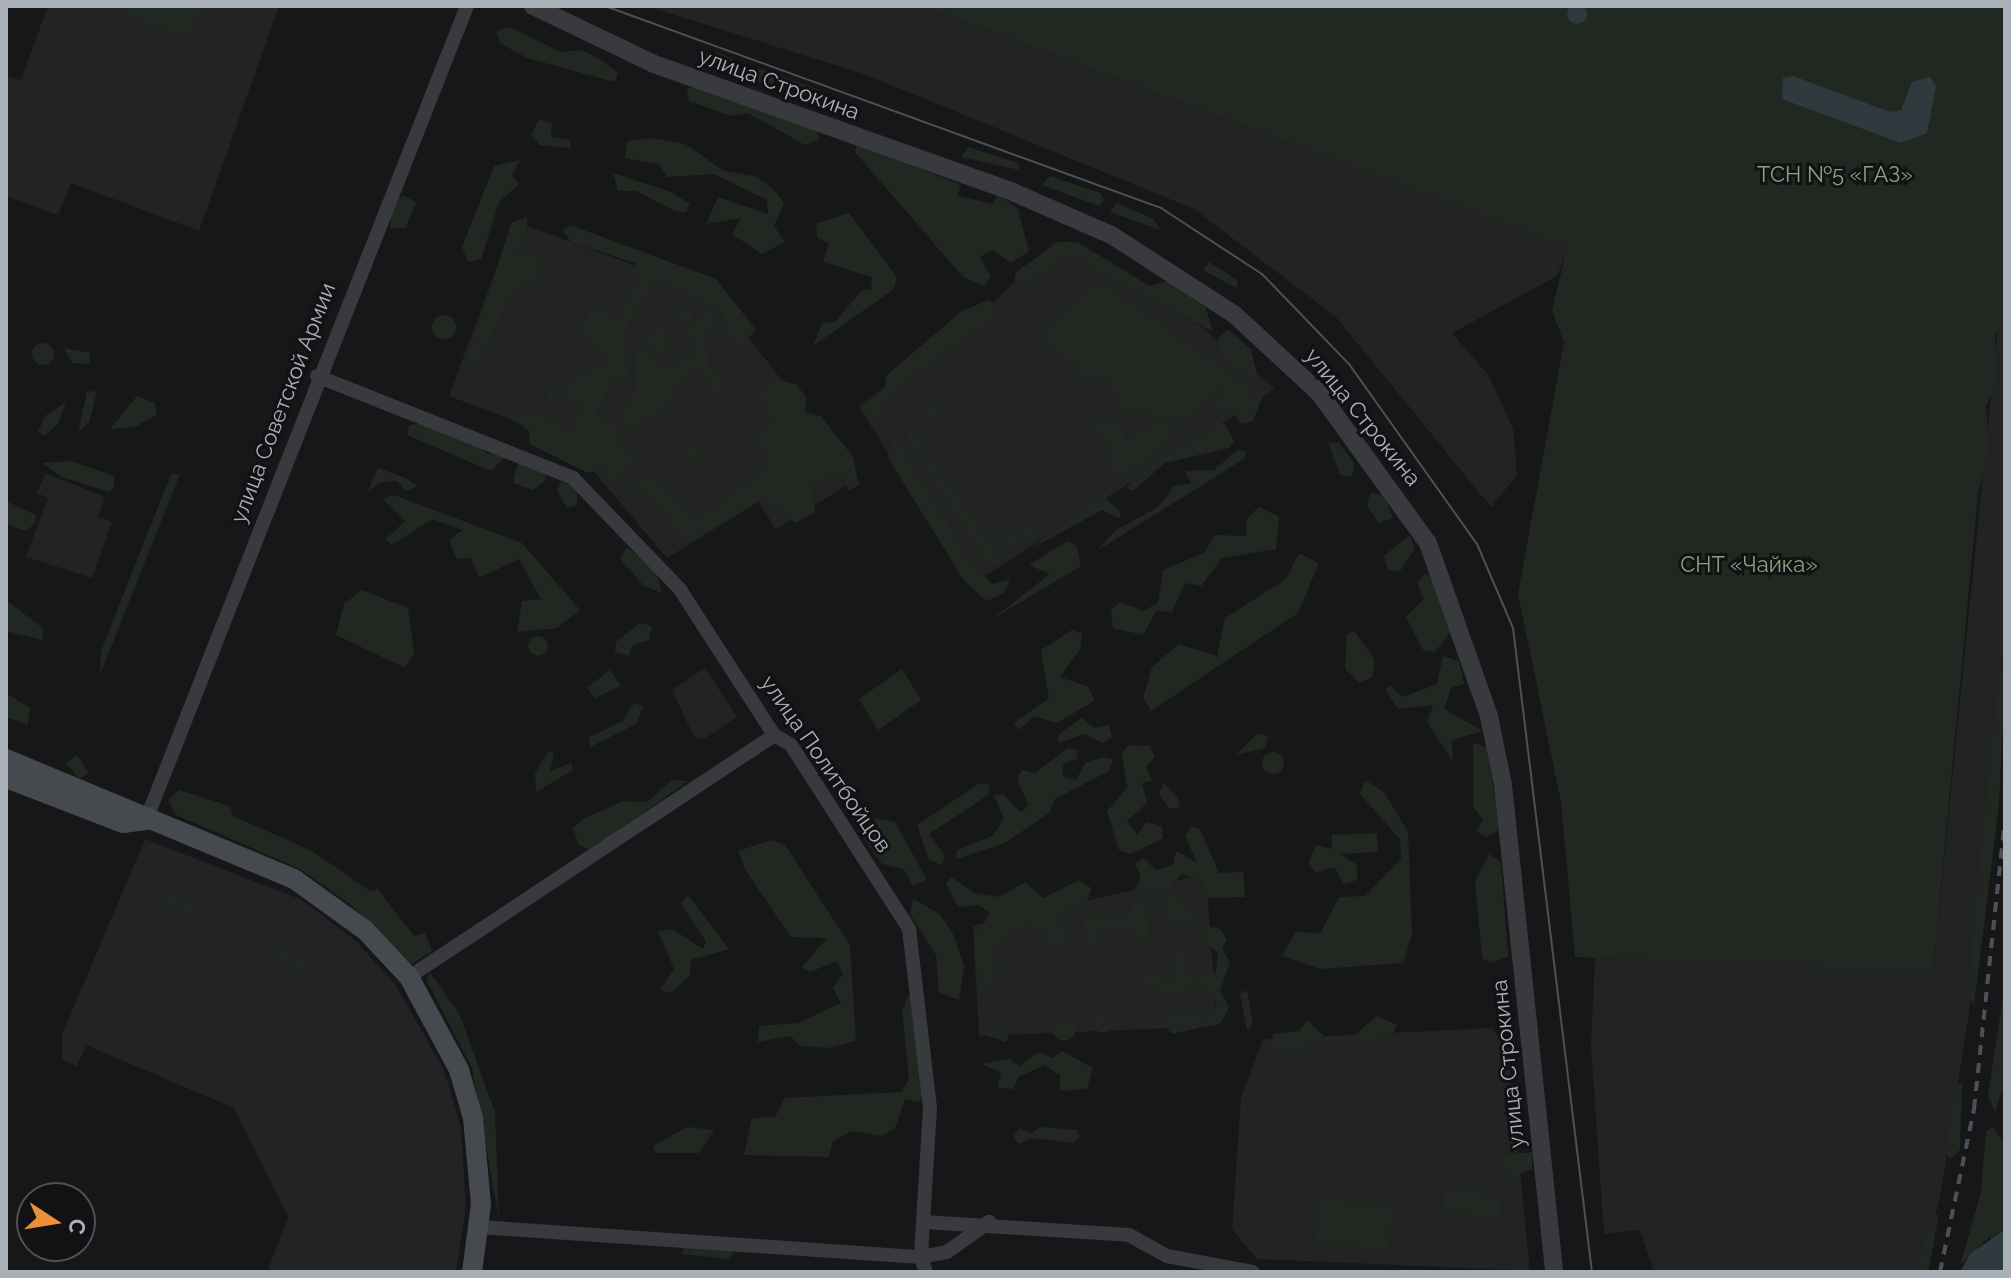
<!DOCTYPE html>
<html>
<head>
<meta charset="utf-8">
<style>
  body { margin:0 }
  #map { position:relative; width:2011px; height:1278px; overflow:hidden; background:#171719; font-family:Raleway,sans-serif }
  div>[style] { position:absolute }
  .built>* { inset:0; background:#232325 }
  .green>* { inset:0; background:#212821 }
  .round { border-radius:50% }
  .water>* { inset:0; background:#2f3a3e }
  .minor>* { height:14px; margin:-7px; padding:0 7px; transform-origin:7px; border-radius:7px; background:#383a3d }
  .tertiary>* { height:18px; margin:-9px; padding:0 9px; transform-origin:9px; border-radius:9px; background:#383a3d }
  .secondary>* { height:20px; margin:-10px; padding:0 10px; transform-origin:10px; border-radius:10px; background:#46494d }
  .tram>* { height:2px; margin:-1px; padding:0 1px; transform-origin:1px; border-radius:1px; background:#4d5054 }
  .rail>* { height:4px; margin-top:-2px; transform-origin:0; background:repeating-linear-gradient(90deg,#4d5054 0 10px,transparent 0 18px) }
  span { translate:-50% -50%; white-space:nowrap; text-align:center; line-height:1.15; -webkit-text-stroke:6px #121214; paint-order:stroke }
  .street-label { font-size:22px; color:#a9b1b8 }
  .park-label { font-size:22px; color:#85a281 }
  .frame { position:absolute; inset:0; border:8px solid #a9b1b8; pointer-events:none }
  .north { position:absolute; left:16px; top:1182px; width:80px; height:80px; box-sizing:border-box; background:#121214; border:2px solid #4e5256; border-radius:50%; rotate:102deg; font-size:22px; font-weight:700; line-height:32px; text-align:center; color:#a9b1b8 }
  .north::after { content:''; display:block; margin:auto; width:28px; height:36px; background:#ec8f3b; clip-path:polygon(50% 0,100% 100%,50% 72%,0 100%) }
</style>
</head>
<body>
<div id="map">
  <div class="built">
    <i style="clip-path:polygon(48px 6px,279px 6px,199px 231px,71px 183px,58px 215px,6px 196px,6px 76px,21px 80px)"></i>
    <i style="clip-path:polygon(646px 6px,923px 6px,1568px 247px,1557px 276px,1452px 333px,1489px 376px,1513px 429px,1517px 475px,1491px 507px,1335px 316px,1194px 209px,864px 74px)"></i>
    <i style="clip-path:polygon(514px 221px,717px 296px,857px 479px,776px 529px,758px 502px,667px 558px,568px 441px,449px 396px)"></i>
    <i style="clip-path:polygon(1054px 243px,1202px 327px,1275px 389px,971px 585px,859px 407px,998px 298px)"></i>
    <i style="clip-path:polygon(2005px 255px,2005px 631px,1969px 1013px,1940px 1198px,1919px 1272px,1654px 1272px,1640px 1230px,1604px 1234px,1591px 1046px,1595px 958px,1933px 971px)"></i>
    <i style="clip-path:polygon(45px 473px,105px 497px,98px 517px,112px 522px,92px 578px,26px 557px,48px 498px,37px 493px)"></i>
    <i style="clip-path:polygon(705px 668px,737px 717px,704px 739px,694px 737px,672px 690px)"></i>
    <i style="clip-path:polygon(145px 839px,302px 900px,356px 941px,395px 984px,444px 1070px,461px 1128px,466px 1207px,456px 1272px,267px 1272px,288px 1217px,234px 1108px,86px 1045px,77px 1066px,62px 1060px,62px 1035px)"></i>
    <i style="clip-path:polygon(1206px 874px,1217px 1026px,979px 1036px,973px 926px)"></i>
    <i style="clip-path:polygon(1492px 1028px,1507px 1044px,1530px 1271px,1257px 1259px,1232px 1229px,1241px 1098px,1263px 1039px)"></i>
  </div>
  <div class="green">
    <i style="clip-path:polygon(108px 6px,206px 6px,206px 9px,187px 41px)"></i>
    <i style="clip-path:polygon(923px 6px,2005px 6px,2004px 324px,1995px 334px,1996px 385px,1986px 406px,1989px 450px,1978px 493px,1933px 972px,1575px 957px,1561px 802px,1518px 594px,1564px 342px,1552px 311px,1567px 247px)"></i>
    <i style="clip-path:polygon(510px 27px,561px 52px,582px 50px,601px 60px,618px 73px,615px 82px,527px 58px,500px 43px,496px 31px)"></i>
    <i style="clip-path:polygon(717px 52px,736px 60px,739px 66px,705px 61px,703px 54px)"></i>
    <i style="clip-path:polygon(761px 69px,817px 89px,823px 95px,751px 80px,748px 71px)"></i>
    <i style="clip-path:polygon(700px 84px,811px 123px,820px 139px,805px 145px,748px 113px,731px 116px,689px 101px,687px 89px)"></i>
    <i style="clip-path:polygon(539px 120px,552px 123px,551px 137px,570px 140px,571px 148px,540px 145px,531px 135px)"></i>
    <i style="clip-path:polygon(652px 138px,685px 144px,724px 171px,755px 176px,775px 191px,784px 203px,774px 226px,785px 242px,762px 254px,732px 234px,741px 218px,706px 224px,718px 197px,768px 214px,767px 200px,714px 174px,667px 177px,659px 164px,625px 158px,628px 141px)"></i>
    <i style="clip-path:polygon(857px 144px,961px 185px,957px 196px,993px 204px,998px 194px,1018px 209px,1029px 251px,1011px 263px,993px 250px,980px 257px,991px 277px,983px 286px,963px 277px,855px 152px)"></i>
    <i style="clip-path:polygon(968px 147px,1018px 163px,1019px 170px,961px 157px)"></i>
    <i style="clip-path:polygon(520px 160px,512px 176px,519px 184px,499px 202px,481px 259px,468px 262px,462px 247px,494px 166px)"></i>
    <i style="clip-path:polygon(613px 173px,671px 192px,690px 204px,686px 212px,675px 211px,636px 191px,618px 191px)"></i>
    <i style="clip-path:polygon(1050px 176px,1100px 193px,1104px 200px,1099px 206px,1042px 185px)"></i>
    <i style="clip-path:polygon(404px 196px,416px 202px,406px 228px,390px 228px,393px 200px)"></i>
    <i style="clip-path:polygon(1117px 203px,1154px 219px,1160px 230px,1110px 212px)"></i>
    <i style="clip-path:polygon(849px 213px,897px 277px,894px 289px,813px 346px,822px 323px,835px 322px,862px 290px,871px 290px,872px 277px,823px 262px,829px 243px,817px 238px,816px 224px)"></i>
    <i style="clip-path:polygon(527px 217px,527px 237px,516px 250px,539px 258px,543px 274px,509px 296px,480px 362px,467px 363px,511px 223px)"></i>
    <i style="clip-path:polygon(570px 225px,716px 279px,756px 330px,739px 347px,727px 336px,724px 314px,656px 279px,627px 327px,623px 347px,632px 362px,625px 379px,611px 381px,595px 416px,617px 426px,619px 440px,641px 460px,612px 482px,601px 469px,588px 473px,530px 444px,529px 431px,501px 410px,538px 411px,572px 431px,581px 404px,565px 402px,571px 377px,602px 365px,601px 349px,580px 338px,590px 308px,602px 307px,613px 323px,639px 278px,635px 263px,571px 242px,563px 231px)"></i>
    <i style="clip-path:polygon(1058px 242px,1077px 242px,1150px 286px,1170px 280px,1205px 306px,1213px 332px,1070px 256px,1025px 285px,1014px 281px,1016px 272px)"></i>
    <i style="clip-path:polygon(1209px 262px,1237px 280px,1238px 289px,1203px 270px)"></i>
    <i style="clip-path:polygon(1099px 279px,1252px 388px,1246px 395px,1264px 392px,1253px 421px,1241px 424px,1233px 412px,1215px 408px,1219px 388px,1180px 424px,1165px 417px,1175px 438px,1127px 474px,1110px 470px,1110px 448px,1094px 431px,1097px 415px,1126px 429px,1124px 441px,1155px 422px,1141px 409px,1130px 416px,1114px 404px,1112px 384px,1102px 377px,1079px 384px,1081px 369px,1047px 345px,1043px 332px)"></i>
    <i style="clip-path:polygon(989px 300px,999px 308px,986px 324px,893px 391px,875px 428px,863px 408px,883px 393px,887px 375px,962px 311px)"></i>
    <i class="round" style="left:673px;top:305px;width:20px;height:20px"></i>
    <i style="clip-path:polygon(706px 312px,718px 315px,704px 339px,710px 368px,724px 375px,728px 391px,715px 393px,702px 372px,689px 375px,653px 420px,644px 416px,635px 432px,622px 426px,619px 410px,628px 407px,636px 385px,635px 353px,640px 347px,662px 369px,696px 352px,685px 333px)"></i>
    <i class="round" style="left:432px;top:315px;width:24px;height:24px"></i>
    <i class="round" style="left:645px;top:327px;width:26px;height:26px"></i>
    <i style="clip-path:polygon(1228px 329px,1251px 350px,1258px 378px,1245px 377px,1222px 356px,1218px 338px)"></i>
    <i class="round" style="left:32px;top:343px;width:22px;height:22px"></i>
    <i style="clip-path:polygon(64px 348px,90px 353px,90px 364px,72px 363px)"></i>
    <i style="clip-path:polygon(506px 369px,557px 387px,560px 400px,547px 403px,546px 390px,524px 380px,500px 380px)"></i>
    <i style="clip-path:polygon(774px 379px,796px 384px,807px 398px,804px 412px,821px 416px,853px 457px,859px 485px,848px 491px,844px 474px,811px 484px,815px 512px,796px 523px,764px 499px,686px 542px,645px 491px,627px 499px,624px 489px,651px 471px,694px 521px,770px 464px,753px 437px,774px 423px,756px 396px)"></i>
    <i style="clip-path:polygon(963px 385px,973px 386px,927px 421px,922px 413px)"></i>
    <i style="clip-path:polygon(97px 391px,89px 423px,78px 432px,87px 392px)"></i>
    <i style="clip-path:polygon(137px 396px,155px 403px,157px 414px,135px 427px,110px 429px)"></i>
    <i style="clip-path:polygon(66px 402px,58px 424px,44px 436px,38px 432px,45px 416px)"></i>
    <i style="clip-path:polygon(1213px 422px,1225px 424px,1234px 441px,1229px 448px,1165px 463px,1133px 491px,1126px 488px,1152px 459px,1205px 434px)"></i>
    <i style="clip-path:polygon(427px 423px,475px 440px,487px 454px,502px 451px,505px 457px,491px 471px,407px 435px,409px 425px)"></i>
    <i style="clip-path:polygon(909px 425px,1000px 558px,998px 566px,987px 564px,907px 438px)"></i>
    <i style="clip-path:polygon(895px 437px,970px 560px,992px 584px,1010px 580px,1003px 594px,986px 601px,963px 579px,887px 456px)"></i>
    <i class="round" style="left:681px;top:441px;width:22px;height:22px"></i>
    <i style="clip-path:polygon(1328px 442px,1339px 443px,1354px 463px,1352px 477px,1340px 475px)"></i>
    <i style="clip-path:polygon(1238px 450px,1246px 452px,1244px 459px,1098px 550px,1116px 530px,1158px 507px,1174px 486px,1191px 483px,1185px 471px,1214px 470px)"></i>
    <i style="clip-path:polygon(519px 459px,546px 468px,545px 481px,533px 490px,513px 483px)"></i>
    <i style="clip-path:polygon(71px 461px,114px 476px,114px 487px,109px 492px,62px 477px,42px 463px)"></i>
    <i style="clip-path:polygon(378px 468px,408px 479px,417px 486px,406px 491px,397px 481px,380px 482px,367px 493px)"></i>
    <i style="clip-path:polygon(171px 474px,180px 474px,100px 675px,101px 651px)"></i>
    <i style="clip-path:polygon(561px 482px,577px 486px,577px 505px,567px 508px,557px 491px)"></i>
    <i style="clip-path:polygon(963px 483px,1003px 538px,1032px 523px,1039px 529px,1010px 550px,999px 548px)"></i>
    <i style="clip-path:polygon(1370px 493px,1384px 495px,1393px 518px,1379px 523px,1367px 506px)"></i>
    <i style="clip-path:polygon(394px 495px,522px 543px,580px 610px,557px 628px,517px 632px,522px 601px,541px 599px,519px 559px,479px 578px,471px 558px,457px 559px,449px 540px,463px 530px,432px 519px,392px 545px,386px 539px,405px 521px,383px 499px)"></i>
    <i style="clip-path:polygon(1102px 495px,1121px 512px,1119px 519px,1102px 510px,1029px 550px)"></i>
    <i style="clip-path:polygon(6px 501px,36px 515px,35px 524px,25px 531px,6px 524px)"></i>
    <i style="clip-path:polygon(1259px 507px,1279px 517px,1276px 549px,1222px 558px,1201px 586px,1185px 583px,1172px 612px,1156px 611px,1143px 635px,1113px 628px,1111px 610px,1120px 602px,1143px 611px,1158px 603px,1163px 570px,1204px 553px,1215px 535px,1246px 536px,1247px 518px)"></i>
    <i style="clip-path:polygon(1410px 535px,1415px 549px,1400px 571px,1388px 570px,1384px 556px)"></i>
    <i style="clip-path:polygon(1067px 541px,1077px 546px,1081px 566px,991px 620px,1050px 574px,1029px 565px)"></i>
    <i style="clip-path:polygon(627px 547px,656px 571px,662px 593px,644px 586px,620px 559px)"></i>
    <i style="clip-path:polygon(1299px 553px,1319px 563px,1298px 613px,1151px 711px,1143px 698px,1152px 667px,1179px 644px,1217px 656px,1225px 618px,1286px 579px)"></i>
    <i style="clip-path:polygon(1425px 574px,1437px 577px,1455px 626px,1435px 652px,1423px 650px,1406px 617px,1424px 599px,1417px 582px)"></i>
    <i style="clip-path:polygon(362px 590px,408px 608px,414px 652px,405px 668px,336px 635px,344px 604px)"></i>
    <i style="clip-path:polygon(6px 600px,44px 629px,42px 640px,6px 631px)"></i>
    <i style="clip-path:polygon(640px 623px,652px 626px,649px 640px,632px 646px,629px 656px,615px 652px,616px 642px)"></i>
    <i style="clip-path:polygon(1072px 630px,1082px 634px,1080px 649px,1060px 677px,1089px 687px,1094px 701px,1057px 723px,1034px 716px,1019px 730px,1014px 723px,1049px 698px,1041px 650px)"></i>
    <i style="clip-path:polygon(1354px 631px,1375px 660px,1372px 677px,1360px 683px,1345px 669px,1347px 634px)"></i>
    <i class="round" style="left:528px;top:636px;width:20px;height:20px"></i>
    <i style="clip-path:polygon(1443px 656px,1459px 661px,1464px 684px,1451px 688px,1444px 709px,1483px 731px,1452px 740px,1453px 761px,1427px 722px,1433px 705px,1398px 709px,1385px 690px,1390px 686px,1403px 697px,1437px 684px)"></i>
    <i style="clip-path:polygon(902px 669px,921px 700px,878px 730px,859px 699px)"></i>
    <i style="clip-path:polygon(2005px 669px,1999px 805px,1974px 1005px,1968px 996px,1978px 879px,1999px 674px)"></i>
    <i style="clip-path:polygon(610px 670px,621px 686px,595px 698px,587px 688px)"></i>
    <i style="clip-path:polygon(6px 693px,30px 708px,28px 725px,6px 717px)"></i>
    <i style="clip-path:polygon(634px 703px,643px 706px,636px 724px,590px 747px,589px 737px,622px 722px)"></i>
    <i style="clip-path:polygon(1082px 718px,1094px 728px,1109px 725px,1112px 737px,1102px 743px,1085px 734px,1058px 743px,1059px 734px)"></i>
    <i style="clip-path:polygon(1258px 733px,1268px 736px,1265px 748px,1236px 755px)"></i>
    <i style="clip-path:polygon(1473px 743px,1486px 747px,1494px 790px,1499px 830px,1486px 837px,1476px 831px,1483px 820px,1473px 806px)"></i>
    <i style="clip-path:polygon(1128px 745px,1150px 746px,1155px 757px,1146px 767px,1152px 781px,1142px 783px,1147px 803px,1127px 821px,1137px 835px,1146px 822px,1162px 826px,1163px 838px,1131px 854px,1119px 850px,1107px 811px,1127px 788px,1122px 753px)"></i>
    <i style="clip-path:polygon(1068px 748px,1078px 750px,1077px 759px,1063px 764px,1063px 777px,1076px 780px,1086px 762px,1104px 757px,1113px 759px,1109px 771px,1055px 799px,1049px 813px,1005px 843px,956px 859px,957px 850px,992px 836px,1004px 819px,994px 795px,1003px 794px,1021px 813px,1028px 805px,1017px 779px,1022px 770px,1035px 773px)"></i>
    <i class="round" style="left:1262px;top:752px;width:22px;height:22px"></i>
    <i style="clip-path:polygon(548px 752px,554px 753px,550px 771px,571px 763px,573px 770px,536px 792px,535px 773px)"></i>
    <i style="clip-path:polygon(77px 755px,89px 773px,79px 779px,66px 763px)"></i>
    <i style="clip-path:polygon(672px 780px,688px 781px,591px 850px,579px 845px,573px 828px,583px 819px,623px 801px,647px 802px)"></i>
    <i style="clip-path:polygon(1365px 780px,1384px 792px,1408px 832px,1412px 935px,1403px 963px,1320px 969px,1282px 956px,1296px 931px,1320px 934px,1339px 897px,1365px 896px,1401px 859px,1400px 839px,1360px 794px)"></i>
    <i style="clip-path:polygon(980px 783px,990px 785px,988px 795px,929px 834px,945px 855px,942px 865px,929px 860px,917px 825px)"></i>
    <i style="clip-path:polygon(1164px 783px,1177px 797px,1180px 807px,1169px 809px,1159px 794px)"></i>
    <i style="clip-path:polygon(179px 790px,230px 806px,233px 816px,312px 851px,370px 891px,378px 889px,414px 936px,425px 933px,432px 951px,411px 964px,351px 905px,300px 869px,176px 815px,168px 800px)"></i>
    <i style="clip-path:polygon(867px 817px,895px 822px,927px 880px,913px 886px,904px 869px,882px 864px,860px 833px)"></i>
    <i style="clip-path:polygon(1191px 827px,1200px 829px,1219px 873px,1243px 872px,1245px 897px,1201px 898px,1203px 880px,1182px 874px,1168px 887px,1134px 892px,1141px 876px,1135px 864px,1143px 858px,1156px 870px,1173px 865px,1176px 851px,1197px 863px,1185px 836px)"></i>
    <i style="clip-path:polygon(1377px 833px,1378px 852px,1340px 854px,1357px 865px,1357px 880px,1343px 884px,1335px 867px,1316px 872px,1308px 864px,1316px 845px,1332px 849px,1332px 835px)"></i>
    <i style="clip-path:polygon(772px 840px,785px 845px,850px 945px,856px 1041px,827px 1048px,801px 1046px,790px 1036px,758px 1042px,759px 1026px,798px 1023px,841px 1003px,833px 988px,843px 974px,837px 961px,810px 972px,802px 967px,827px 938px,791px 937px,746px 871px,738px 851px)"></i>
    <i style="clip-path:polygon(1489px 854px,1501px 863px,1508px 957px,1490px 963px,1482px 958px,1475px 881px)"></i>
    <i style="clip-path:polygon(951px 877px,975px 893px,1000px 897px,1025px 882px,1043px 898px,1079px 880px,1091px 888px,1088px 901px,1063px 911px,1064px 950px,1054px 951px,1045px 933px,1034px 936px,1025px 924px,997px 947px,1000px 980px,993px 990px,978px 986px,974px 939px,990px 913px,979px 905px,958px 907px,946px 884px)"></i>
    <i style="clip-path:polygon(1168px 891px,1199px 918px,1196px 924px,1181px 919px,1172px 927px,1185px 938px,1164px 924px,1162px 913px,1146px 918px,1152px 944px,1142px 946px,1133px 930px,1101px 930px,1097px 943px,1088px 943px,1084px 920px,1096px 911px,1102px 920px,1127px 920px,1132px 903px,1163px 907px)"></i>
    <i style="clip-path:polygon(165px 892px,199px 905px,197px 916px,161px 903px)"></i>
    <i style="clip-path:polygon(688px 895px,729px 949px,691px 960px,690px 975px,671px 993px,660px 990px,674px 969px,658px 931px,672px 929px,703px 949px,706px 941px,681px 904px)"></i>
    <i style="clip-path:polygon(913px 899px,940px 914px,953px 934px,964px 966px,959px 1000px,939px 992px,936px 955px,910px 914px)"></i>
    <i style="clip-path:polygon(1218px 927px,1227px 939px,1222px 949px,1230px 962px,1220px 991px,1229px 1007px,1221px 1023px,1172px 1034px,1163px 1024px,1173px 1014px,1209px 1018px,1217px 1003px,1207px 987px,1170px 995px,1140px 980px,1151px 972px,1174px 984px,1174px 949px,1188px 955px,1184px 972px,1195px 980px,1216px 972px,1218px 953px,1198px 938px,1203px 928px)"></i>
    <i style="clip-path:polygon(278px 945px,310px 964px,304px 973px,270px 953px)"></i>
    <i style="clip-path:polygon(430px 973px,459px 1013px,495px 1112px,499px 1219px,472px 1068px,426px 979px)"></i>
    <i style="clip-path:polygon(2005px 983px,2005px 1081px,1995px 1112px,1988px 1096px)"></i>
    <i style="clip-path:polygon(1247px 990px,1253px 1024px,1247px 1030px,1240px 994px)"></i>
    <i style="clip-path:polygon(908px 996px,923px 1005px,924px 1089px,920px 1102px,905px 1099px,895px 1128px,882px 1136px,852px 1131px,833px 1141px,829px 1157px,744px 1155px,752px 1118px,775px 1117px,785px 1098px,901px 1092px,909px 1080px,902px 1010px)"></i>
    <i class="round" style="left:1094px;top:1015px;width:18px;height:18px"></i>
    <i style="clip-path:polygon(1377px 1016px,1397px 1025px,1391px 1039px,1312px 1041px,1302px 1050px,1274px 1048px,1270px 1041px,1274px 1034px,1299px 1031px,1307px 1020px,1325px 1037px,1353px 1036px)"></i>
    <i class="round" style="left:1053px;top:1019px;width:22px;height:22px"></i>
    <i style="clip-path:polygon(1004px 1026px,1010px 1032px,1006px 1042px,980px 1033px)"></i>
    <i style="clip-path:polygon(1062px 1051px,1093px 1068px,1087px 1089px,1060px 1091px,1060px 1075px,1045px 1065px,1018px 1077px,1013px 1089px,998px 1088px,1001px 1072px,981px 1064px,1009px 1059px,1019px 1066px,1038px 1052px,1052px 1058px)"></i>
    <i style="clip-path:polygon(1962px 1082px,1960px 1150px,1950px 1159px,1945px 1150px,1955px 1087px)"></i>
    <i style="clip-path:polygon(687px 1127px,714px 1130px,699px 1153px,655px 1153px,653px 1146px)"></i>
    <i style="clip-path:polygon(1041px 1127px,1077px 1130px,1080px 1136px,1074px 1143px,1031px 1138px,1019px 1144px,1013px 1137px,1019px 1128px,1032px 1133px)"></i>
    <i style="clip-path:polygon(1993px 1127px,2004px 1143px,2005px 1247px,1994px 1247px,1990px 1236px,1960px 1266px,1981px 1192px,1986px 1131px)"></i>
    <i style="clip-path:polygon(1533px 1152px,1532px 1169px,1513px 1177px,1500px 1172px,1504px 1155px)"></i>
    <i style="clip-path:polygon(1445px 1190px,1501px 1194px,1499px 1217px,1444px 1214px)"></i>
    <i style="clip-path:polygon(1320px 1198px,1393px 1205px,1389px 1250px,1316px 1243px)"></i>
    <i style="clip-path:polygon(1939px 1214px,1928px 1272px,1915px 1272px,1931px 1218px)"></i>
    <i style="clip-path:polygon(683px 1244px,730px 1248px,734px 1253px,728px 1259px,682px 1254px)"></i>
  </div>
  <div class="water">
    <i class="round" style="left:1567px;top:4px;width:20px;height:20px"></i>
    <i style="clip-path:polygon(1793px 76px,1890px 112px,1901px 110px,1912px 82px,1930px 77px,1936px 86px,1927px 133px,1901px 143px,1782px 99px,1783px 78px)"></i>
    <i style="clip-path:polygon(2005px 1230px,2005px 1272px,1960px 1272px,1971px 1253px)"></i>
  </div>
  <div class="minor">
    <i style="left:317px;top:376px;width:276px;rotate:21.7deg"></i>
    <i style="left:573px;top:478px;width:153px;rotate:46.1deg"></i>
    <i style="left:679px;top:588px;width:175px;rotate:57.1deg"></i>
    <i style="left:774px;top:735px;width:20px;rotate:30deg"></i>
    <i style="left:791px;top:745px;width:219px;rotate:57.3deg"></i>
    <i style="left:909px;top:929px;width:180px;rotate:83.3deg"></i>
    <i style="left:930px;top:1108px;width:149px;rotate:93.5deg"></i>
    <i style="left:921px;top:1257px;width:16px;rotate:72deg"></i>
    <i style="left:146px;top:820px;width:875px;rotate:-68.48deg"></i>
    <i style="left:409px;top:977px;width:438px;rotate:-33.5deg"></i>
    <i style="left:924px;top:1222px;width:205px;rotate:3.6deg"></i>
    <i style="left:1129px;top:1235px;width:43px;rotate:28.9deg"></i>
    <i style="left:1167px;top:1256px;width:87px;rotate:10.5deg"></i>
    <i style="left:479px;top:1227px;width:443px;rotate:3.9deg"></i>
    <i style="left:921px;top:1257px;width:26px;rotate:-11deg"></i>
    <i style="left:947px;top:1252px;width:52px;rotate:-35.5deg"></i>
  </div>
  <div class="tertiary">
    <i style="left:533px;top:6px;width:134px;rotate:25.6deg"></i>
    <i style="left:654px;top:64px;width:381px;rotate:19.6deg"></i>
    <i style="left:1013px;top:192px;width:109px;rotate:23.7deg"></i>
    <i style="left:1113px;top:236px;width:145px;rotate:32.9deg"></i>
    <i style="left:1235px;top:315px;width:116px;rotate:42.9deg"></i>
    <i style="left:1320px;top:394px;width:184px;rotate:54.1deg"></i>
    <i style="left:1428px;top:543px;width:183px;rotate:70.6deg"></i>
    <i style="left:1489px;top:716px;width:70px;rotate:78.5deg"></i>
    <i style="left:1503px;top:785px;width:490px;rotate:84deg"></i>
  </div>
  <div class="secondary">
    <i style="left:6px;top:759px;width:312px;rotate:22.6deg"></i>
    <i style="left:294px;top:879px;width:87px;rotate:35.7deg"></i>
    <i style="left:365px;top:930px;width:64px;rotate:46.9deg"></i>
    <i style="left:409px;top:977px;width:106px;rotate:61.7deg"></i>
    <i style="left:459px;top:1070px;width:50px;rotate:73.7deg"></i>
    <i style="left:473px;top:1118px;width:86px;rotate:84.7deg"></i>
    <i style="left:481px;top:1204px;width:69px;rotate:97.5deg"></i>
    <i style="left:6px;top:778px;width:125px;rotate:21deg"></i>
    <i style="left:123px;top:823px;width:23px;rotate:-7deg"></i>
  </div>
  <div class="tram">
    <i style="left:605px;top:6px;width:592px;rotate:19.97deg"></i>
    <i style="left:1161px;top:208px;width:121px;rotate:33.2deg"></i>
    <i style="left:1262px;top:274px;width:125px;rotate:46deg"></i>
    <i style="left:1349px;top:364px;width:221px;rotate:54.6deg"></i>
    <i style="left:1477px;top:544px;width:91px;rotate:66.8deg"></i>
    <i style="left:1513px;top:628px;width:649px;rotate:83.01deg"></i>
  </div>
  <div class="rail">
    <i style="left:1940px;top:1272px;width:167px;rotate:-78.2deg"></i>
    <i style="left:1974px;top:1109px;width:294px;rotate:-83.9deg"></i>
  </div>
  <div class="street-label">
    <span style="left:779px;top:84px;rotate:20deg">улица Строкина</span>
    <span style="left:283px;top:403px;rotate:-69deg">улица Советской Армии</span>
    <span style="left:1363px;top:417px;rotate:51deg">улица Строкина</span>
    <span style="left:826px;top:764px;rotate:55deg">улица Политбойцов</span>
    <span style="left:1508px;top:1064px;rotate:-96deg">улица Строкина</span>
  </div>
  <div class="park-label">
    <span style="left:1835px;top:175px">ТСН №5 «ГАЗ»</span>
    <span style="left:1749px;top:565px">СНТ «Чайка»</span>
  </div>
  <div class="frame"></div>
  <div class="north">С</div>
</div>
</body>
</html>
